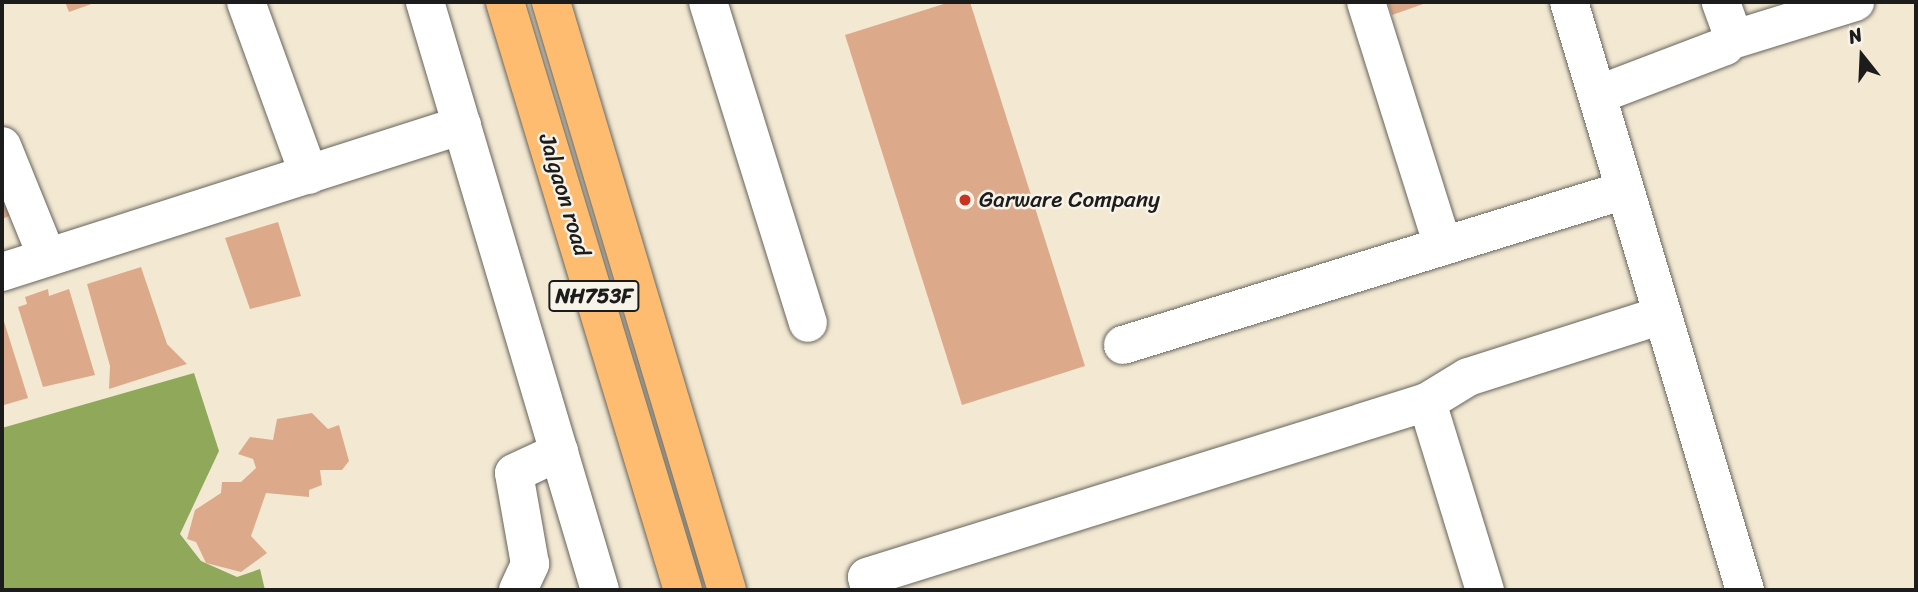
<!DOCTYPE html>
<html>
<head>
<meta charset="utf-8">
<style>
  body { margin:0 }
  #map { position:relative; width:1918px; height:592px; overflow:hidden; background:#f3e9d3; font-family:Sriracha,sans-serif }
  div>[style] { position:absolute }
  .forest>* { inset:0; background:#8fa85a }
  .building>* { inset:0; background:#dcaa8a }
  .roads { filter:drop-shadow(0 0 2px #67645c) drop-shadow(0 0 2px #67645c) }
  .minor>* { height:38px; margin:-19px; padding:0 19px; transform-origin:19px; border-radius:19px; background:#fff }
  .highway>* { height:38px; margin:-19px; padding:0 19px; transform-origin:19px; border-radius:19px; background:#febc70 }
  .dots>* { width:19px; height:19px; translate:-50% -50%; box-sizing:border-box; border:4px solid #f7f3e8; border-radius:50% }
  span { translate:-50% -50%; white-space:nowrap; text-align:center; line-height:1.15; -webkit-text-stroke:5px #f7f3e8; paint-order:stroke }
  .shield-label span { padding:2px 5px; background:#f7f3e8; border:2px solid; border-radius:5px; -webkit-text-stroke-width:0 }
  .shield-label { font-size:21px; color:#1c1c1c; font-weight:700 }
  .street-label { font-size:23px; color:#1c1c1c }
  .poi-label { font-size:23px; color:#1c1c1c }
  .left { translate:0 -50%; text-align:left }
  .frame { position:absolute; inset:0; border:4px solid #1c1c1c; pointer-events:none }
  .north { position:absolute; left:1827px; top:21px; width:70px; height:70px; -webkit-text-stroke:5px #f7f3e8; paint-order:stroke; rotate:342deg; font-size:19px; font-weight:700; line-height:28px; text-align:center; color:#1c1c1c }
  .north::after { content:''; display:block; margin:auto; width:24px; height:32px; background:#1c1c1c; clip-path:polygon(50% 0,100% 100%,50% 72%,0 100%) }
</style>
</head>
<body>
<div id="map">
  <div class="forest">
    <i style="clip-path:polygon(194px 373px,219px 451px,180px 534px,201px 561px,237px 577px,260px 569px,265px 590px,2px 590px,2px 428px)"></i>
  </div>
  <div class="building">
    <i style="clip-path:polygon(65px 2px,97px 2px,69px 12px)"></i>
    <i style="clip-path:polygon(950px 2px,970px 2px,1085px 366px,962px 405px,845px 35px)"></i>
    <i style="clip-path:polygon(1388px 2px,1429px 2px,1392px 15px)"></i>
    <i style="clip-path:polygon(2px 192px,14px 214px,2px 219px)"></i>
    <i style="clip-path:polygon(278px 222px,301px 296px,250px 309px,225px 238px)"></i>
    <i style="clip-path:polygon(141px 267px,167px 344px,187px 364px,109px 389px,110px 366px,87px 284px)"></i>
    <i style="clip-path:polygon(48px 289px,49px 296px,69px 289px,95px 375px,43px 387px,18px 307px,27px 304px,25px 297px)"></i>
    <i style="clip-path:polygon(2px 315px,28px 398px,4px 405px,2px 398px)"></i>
    <i style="clip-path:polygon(312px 413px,328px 429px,339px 425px,349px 461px,342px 470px,320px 470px,322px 485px,309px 490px,309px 497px,266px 493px,251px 536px,267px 553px,241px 572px,206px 563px,196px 542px,187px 539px,195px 510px,221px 493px,222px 482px,241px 482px,256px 468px,253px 459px,238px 454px,250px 437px,273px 440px,277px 419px)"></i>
  </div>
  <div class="roads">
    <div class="minor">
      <i style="left:246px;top:2px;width:184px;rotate:70deg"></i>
      <i style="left:425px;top:2px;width:613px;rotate:73.43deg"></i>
      <i style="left:708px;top:2px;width:336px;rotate:72.7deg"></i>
      <i style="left:1366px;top:2px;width:256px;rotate:72.5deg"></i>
      <i style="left:1569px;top:2px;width:614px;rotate:73.34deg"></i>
      <i style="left:1732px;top:40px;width:129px;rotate:-17.2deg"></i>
      <i style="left:1597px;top:95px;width:137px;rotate:-20.9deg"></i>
      <i style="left:1725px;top:46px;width:15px;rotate:-62deg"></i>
      <i style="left:1732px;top:33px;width:33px;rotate:-110deg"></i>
      <i style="left:2px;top:146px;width:120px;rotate:67.9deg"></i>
      <i style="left:2px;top:272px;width:483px;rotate:-17.7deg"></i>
      <i style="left:1123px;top:345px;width:525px;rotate:-17.16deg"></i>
      <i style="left:1427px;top:402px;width:197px;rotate:72.9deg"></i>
      <i style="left:518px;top:590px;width:29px;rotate:-65deg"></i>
      <i style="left:530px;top:564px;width:92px;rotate:-100deg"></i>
      <i style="left:514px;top:473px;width:50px;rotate:-25deg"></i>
      <i style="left:870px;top:590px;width:13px;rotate:-103deg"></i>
      <i style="left:867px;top:577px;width:587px;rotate:-17.35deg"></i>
      <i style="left:1427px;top:402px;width:48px;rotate:-31.4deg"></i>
      <i style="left:1468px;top:377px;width:204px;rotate:-17.7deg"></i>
    </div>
    <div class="highway">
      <i style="left:505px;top:2px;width:614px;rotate:73.16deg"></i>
      <i style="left:551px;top:2px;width:614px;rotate:73.34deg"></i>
    </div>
  </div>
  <div class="dots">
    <i style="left:965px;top:200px;background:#c8321e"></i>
  </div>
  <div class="shield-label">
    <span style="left:594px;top:296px">NH753F</span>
  </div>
  <div class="street-label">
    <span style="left:564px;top:195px;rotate:73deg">Jalgaon road</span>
  </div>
  <div class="poi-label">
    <span class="left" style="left:979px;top:200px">Garware Company</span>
  </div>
  <div class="frame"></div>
  <div class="north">N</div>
</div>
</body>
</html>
